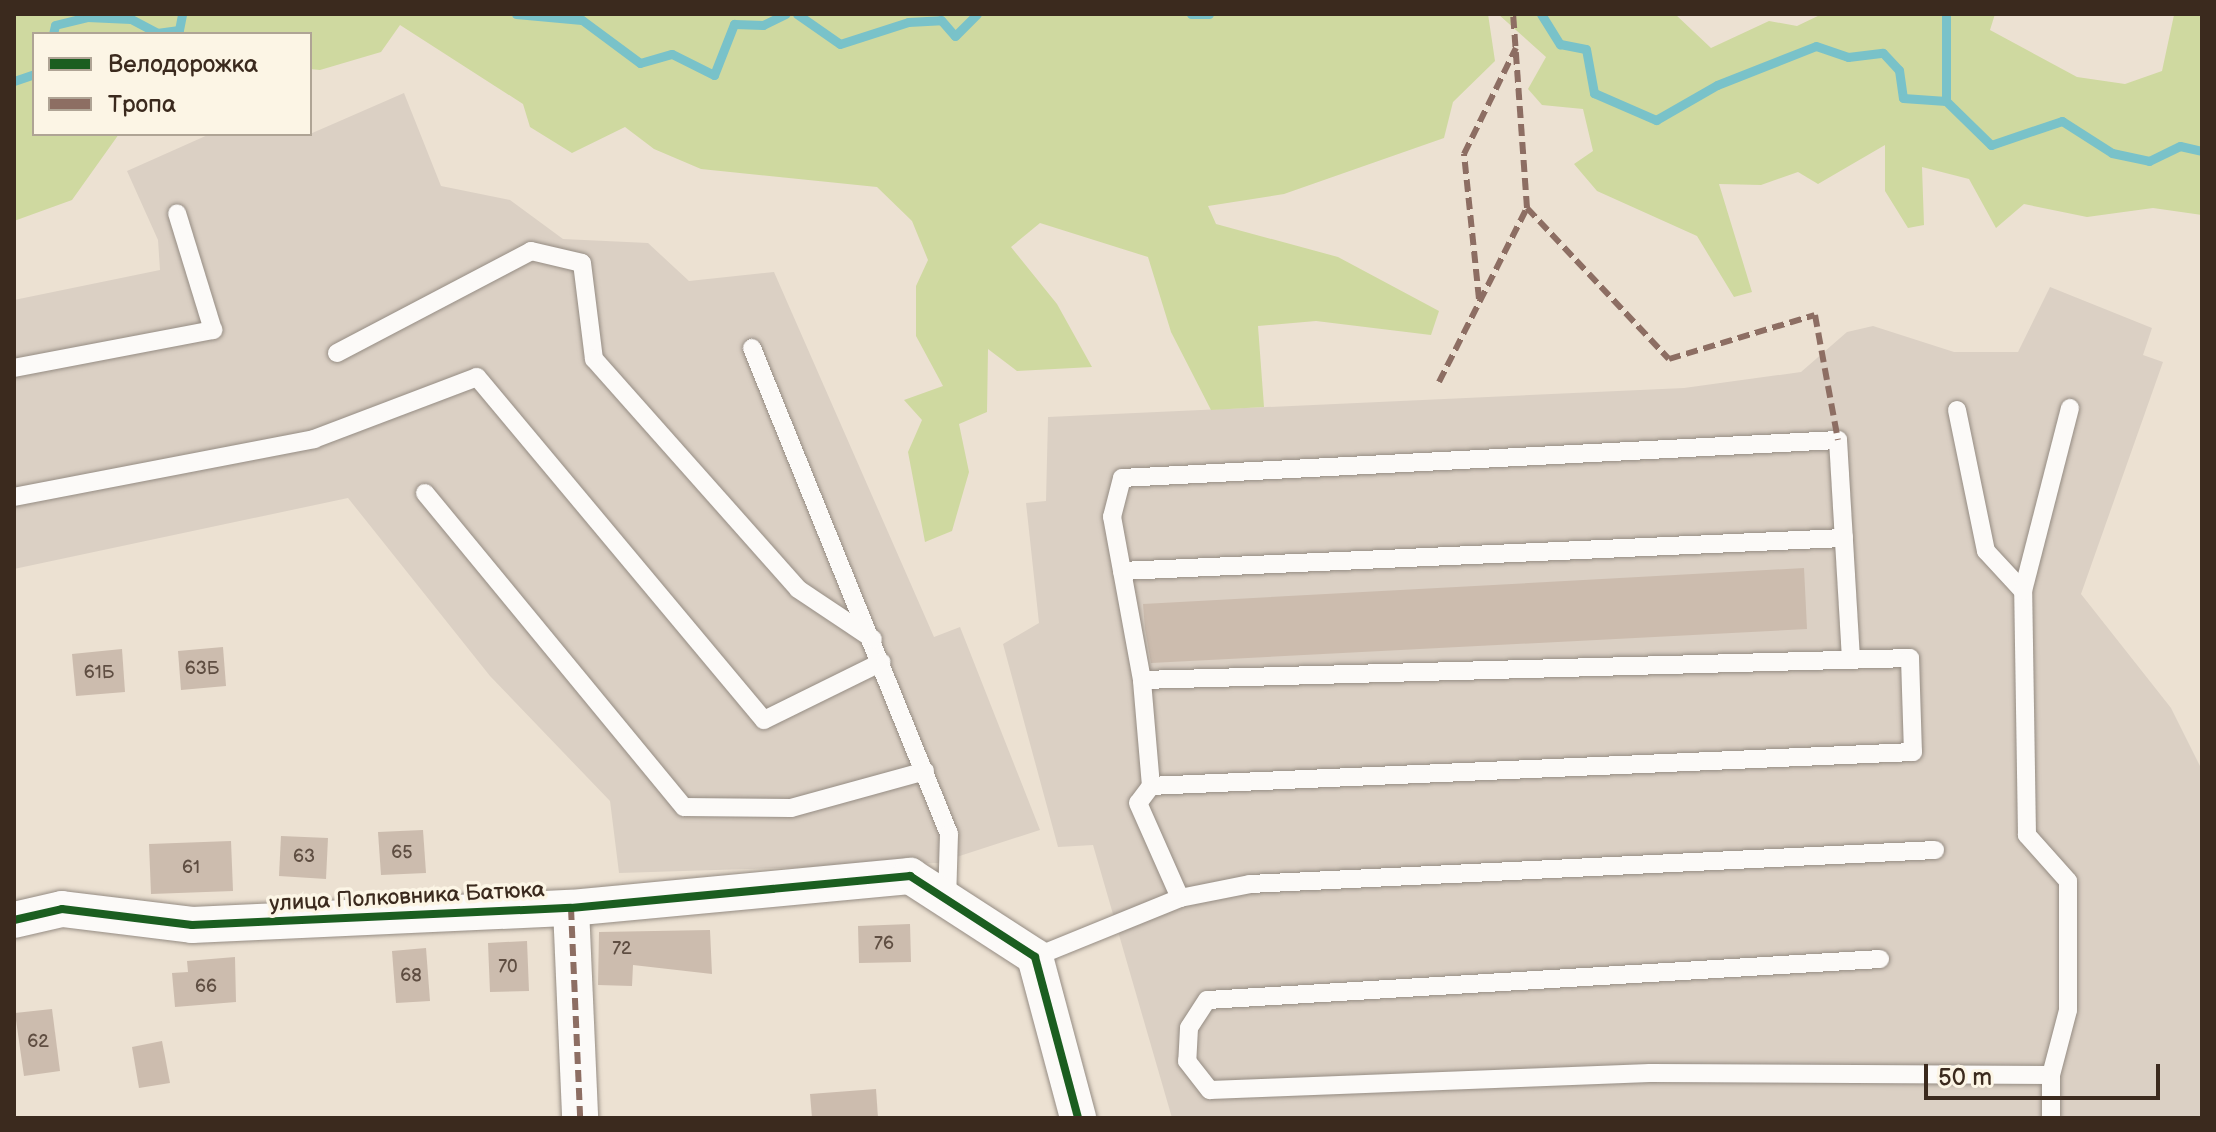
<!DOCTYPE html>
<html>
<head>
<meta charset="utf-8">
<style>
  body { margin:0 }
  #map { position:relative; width:2216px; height:1132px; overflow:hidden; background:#ece1d2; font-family:"Balsamiq Sans",sans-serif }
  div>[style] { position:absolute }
  .industrial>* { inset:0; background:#dbd0c4 }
  .green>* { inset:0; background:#cfd9a0 }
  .stream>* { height:9px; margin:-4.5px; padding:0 4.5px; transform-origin:4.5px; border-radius:4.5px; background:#79c2c9 }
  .building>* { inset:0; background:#ccbcae }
  .roads { filter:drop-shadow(0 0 2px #958c83) drop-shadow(0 0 2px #958c83) }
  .service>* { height:18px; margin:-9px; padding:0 9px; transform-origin:9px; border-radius:9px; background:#fcfaf8 }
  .minor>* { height:36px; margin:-18px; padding:0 18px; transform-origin:18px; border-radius:18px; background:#fcfaf8 }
  .quiet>* { height:6px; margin-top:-3px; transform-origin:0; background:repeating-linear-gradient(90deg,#8d6e63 0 12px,transparent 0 18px) }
  .cycleway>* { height:8px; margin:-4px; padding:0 4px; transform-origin:4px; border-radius:4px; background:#1b5e20 }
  span { translate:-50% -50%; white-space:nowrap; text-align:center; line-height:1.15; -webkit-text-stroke:7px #fcf5e5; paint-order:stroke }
  .number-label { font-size:18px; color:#5f4e42 }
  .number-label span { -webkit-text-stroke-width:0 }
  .street-label { font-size:22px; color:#3b2a1e }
  .frame { position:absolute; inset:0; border:16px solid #3b2a1e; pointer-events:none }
  .legend { position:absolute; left:32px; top:32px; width:280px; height:104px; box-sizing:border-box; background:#fcf5e5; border:2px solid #afa495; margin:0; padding:10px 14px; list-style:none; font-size:24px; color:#3b2a1e }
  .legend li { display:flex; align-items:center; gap:16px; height:40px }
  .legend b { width:40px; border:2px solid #afa495 }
  .scale { position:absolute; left:1924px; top:1064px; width:236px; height:36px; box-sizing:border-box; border:4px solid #3b2a1e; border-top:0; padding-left:10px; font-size:24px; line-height:28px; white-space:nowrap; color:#3b2a1e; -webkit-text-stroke:6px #fcf5e5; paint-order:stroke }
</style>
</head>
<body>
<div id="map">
  <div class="industrial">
    <i style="clip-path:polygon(404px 93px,441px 186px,510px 200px,563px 239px,648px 243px,689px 281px,774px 272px,934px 637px,960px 627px,1040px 830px,938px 863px,619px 873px,610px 801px,490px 676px,348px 498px,14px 569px,14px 300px,160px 270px,158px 240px,127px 171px,210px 134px,310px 134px)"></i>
    <i style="clip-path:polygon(2050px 287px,2152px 328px,2143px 355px,2163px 362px,2081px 594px,2171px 708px,2201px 768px,2202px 1118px,1172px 1118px,1093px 845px,1058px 847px,1003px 644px,1039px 623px,1026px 503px,1046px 501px,1048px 417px,1684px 388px,1801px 372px,1847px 332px,1873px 326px,1954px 352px,2018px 352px)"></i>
  </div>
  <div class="green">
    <i style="clip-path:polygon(14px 14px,1488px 14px,1495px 61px,1453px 102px,1444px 138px,1284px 194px,1208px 206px,1216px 224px,1338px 257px,1439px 311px,1431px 335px,1316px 321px,1258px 326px,1264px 407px,1211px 410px,1171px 332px,1148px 257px,1040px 223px,1011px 247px,1057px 304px,1092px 367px,1017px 371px,988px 349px,987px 412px,959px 424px,969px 472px,952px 531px,925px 542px,908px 452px,922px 420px,904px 400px,943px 386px,916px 336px,916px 286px,928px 260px,912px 221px,877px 187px,701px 169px,654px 149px,625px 127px,572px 153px,530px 127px,523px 104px,400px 25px,381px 52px,320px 70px,310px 69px,310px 34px,34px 34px,34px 134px,119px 134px,72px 200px,14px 221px)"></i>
    <i style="clip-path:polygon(1498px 14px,1675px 14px,1711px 48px,1769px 21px,1797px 26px,1822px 14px,1995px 14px,1990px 30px,2077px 77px,2125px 84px,2162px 71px,2174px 15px,2202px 14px,2202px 215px,2153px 208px,2087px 217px,2024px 204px,1996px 228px,1969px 179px,1922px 167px,1924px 225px,1908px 228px,1885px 191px,1885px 145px,1818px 184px,1798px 172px,1761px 185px,1719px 184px,1752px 292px,1734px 297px,1697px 236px,1597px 191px,1574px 164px,1593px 151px,1583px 109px,1542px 105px,1528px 89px,1546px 57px)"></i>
  </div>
  <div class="stream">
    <i style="left:516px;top:14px;width:66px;rotate:5.2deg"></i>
    <i style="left:582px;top:20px;width:72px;rotate:36.6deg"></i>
    <i style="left:640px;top:63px;width:33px;rotate:-16deg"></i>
    <i style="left:672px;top:54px;width:47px;rotate:26.6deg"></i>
    <i style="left:714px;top:75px;width:55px;rotate:-68.6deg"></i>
    <i style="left:734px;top:24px;width:29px;rotate:2deg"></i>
    <i style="left:763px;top:25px;width:25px;rotate:-26deg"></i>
    <i style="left:797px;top:14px;width:52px;rotate:34.9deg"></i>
    <i style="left:840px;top:44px;width:71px;rotate:-17.9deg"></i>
    <i style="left:908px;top:22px;width:33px;rotate:-3deg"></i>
    <i style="left:941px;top:20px;width:21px;rotate:49deg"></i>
    <i style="left:955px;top:36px;width:31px;rotate:-45deg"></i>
    <i style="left:1191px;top:14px;width:18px"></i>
    <i style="left:1541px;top:14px;width:36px;rotate:58deg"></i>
    <i style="left:1560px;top:44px;width:26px;rotate:11deg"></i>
    <i style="left:1586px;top:49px;width:45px;rotate:79.7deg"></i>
    <i style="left:1594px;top:93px;width:68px;rotate:23.5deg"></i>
    <i style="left:1656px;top:120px;width:70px;rotate:-29.8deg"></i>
    <i style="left:1717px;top:85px;width:106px;rotate:-21.5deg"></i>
    <i style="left:1816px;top:46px;width:34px;rotate:19deg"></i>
    <i style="left:1848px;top:57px;width:35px;rotate:-7deg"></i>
    <i style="left:1883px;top:53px;width:23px;rotate:47deg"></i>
    <i style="left:1899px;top:70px;width:28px;rotate:82deg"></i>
    <i style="left:1903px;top:98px;width:43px;rotate:4deg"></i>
    <i style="left:1946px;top:101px;width:63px;rotate:44.4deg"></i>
    <i style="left:1991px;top:145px;width:75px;rotate:-18.7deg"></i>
    <i style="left:2062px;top:121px;width:59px;rotate:32.6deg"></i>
    <i style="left:2112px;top:153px;width:38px;rotate:12deg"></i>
    <i style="left:2149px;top:161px;width:34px;rotate:-26deg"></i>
    <i style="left:2180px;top:146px;width:23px;rotate:13deg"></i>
    <i style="left:53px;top:34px;width:9px;rotate:-77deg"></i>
    <i style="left:55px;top:25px;width:33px;rotate:-14deg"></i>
    <i style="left:87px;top:17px;width:44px;rotate:2.6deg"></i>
    <i style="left:131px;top:19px;width:30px;rotate:28deg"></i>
    <i style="left:157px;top:33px;width:22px;rotate:-8deg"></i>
    <i style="left:179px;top:30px;width:16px;rotate:-79deg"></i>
    <i style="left:14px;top:81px;width:21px;rotate:-19deg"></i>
    <i style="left:1946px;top:101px;width:87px;rotate:-90deg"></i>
  </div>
  <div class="building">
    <i style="clip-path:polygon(1804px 568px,1807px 629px,1151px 663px,1145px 629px,1143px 604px)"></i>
    <i style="clip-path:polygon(223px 647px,226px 686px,181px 690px,178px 651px)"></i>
    <i style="clip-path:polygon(122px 649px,125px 692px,76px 696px,72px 654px)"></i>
    <i style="clip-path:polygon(423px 830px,426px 873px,381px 875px,378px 832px)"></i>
    <i style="clip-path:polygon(281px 836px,328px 838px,326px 879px,279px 876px)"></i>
    <i style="clip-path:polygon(231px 841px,233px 891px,151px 894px,149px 844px)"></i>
    <i style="clip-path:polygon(910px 924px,911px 962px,859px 963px,858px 926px)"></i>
    <i style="clip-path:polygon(710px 930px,712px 974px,633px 965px,632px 986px,598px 985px,599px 932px)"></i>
    <i style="clip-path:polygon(527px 941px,529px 991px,490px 992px,488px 943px)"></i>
    <i style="clip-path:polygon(426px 948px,430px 1001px,396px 1003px,392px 951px)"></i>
    <i style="clip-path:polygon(235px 957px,236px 1002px,175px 1007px,172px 973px,188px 972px,187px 961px)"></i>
    <i style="clip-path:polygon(52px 1009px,60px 1071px,24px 1076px,15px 1013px)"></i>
    <i style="clip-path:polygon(162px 1041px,170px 1083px,139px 1088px,132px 1047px)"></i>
    <i style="clip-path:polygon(876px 1089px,878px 1118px,812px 1118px,810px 1094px)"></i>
  </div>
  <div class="roads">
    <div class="service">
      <i style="left:752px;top:348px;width:524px;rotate:67.93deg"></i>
      <i style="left:949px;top:834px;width:66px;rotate:91.7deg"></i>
      <i style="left:337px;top:353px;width:219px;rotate:-27.7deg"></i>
      <i style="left:531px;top:251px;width:52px;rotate:13.2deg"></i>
      <i style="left:582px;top:263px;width:97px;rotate:82.9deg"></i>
      <i style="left:594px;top:359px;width:307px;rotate:48.4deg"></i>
      <i style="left:798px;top:589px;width:90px;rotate:33.7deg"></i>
      <i style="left:14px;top:368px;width:203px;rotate:-10.8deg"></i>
      <i style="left:213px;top:330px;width:122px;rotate:-107.1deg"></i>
      <i style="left:1957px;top:410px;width:144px;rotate:78.4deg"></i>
      <i style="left:1986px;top:551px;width:54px;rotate:47.2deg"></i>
      <i style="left:425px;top:493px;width:407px;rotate:50.5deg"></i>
      <i style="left:684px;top:807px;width:107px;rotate:0.5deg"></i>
      <i style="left:791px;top:808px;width:139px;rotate:-15.4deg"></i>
      <i style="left:14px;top:497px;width:306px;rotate:-10.9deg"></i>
      <i style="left:314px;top:439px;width:174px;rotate:-20.8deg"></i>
      <i style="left:477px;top:377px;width:447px;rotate:50.1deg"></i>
      <i style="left:764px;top:720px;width:131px;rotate:-26.2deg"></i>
      <i style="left:1122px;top:571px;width:723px;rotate:-2.62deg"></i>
      <i style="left:1142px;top:680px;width:166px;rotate:-100.4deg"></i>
      <i style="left:1112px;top:517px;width:40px;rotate:-75.6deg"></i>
      <i style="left:1122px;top:478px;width:717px;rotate:-3.04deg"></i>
      <i style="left:1838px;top:440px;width:220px;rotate:86.6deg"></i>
      <i style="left:1151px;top:786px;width:106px;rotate:-94.9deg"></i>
      <i style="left:1142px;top:680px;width:768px;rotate:-1.64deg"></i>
      <i style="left:1910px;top:658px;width:94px;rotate:88.2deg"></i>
      <i style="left:1913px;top:752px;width:763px;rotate:177.45deg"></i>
      <i style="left:1151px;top:786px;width:21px;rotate:127deg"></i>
      <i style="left:1138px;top:803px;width:104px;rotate:66.1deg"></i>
      <i style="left:1035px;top:957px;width:157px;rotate:-22.1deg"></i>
      <i style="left:1180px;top:898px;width:71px;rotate:-11.3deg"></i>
      <i style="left:1250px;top:884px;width:686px;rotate:-2.84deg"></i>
      <i style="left:1880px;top:959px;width:674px;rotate:176.51deg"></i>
      <i style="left:1207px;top:1000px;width:33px;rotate:123deg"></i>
      <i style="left:1189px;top:1028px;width:33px;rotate:93deg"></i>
      <i style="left:1187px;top:1061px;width:37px;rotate:52deg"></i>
      <i style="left:1210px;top:1090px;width:440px;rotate:-2.2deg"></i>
      <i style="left:1650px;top:1073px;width:401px;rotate:0.3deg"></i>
      <i style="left:2051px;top:1075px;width:43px;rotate:90deg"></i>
      <i style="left:2051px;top:1075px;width:67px;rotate:-75.3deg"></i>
      <i style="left:2068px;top:1010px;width:129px;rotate:-90deg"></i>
      <i style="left:2068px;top:881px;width:62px;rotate:-131.7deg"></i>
      <i style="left:2027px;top:835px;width:244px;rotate:-90.9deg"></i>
      <i style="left:2023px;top:591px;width:189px;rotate:-75.6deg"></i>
    </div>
    <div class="minor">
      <i style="left:571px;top:908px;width:210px;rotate:87.5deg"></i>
      <i style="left:14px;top:920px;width:49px;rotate:-12.9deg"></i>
      <i style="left:62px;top:909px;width:131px;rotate:7deg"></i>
      <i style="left:192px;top:925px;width:379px;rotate:-2.6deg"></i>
      <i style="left:571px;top:908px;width:341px;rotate:-5.4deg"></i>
      <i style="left:910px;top:876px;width:149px;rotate:32.9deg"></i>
      <i style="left:1035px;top:957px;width:167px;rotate:75deg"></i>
    </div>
  </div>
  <div class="quiet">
    <i style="left:1527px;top:208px;width:207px;rotate:46.8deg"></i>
    <i style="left:1669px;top:359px;width:152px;rotate:-16.8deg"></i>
    <i style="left:1815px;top:315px;width:127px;rotate:79.6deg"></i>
    <i style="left:1479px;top:299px;width:146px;rotate:-95.9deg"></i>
    <i style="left:1464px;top:154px;width:118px;rotate:-63.9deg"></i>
    <i style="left:1439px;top:382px;width:195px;rotate:-63.2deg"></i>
    <i style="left:1527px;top:208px;width:195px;rotate:-94.1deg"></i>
    <i style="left:571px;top:908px;width:210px;rotate:87.5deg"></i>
  </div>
  <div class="cycleway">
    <i style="left:14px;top:920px;width:49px;rotate:-12.9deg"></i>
    <i style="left:62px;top:909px;width:131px;rotate:7deg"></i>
    <i style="left:192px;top:925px;width:379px;rotate:-2.6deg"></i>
    <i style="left:571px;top:908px;width:341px;rotate:-5.4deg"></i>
    <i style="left:910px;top:876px;width:149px;rotate:32.9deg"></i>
    <i style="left:1035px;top:957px;width:167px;rotate:75deg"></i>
  </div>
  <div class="number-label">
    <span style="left:202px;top:669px">63Б</span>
    <span style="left:99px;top:673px">61Б</span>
    <span style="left:402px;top:853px">65</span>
    <span style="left:304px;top:857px">63</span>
    <span style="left:191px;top:868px">61</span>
    <span style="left:884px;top:944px">76</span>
    <span style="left:622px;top:949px">72</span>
    <span style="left:508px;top:967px">70</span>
    <span style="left:411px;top:976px">68</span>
    <span style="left:206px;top:987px">66</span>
    <span style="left:38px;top:1042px">62</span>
  </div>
  <div class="street-label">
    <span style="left:407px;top:897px;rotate:-3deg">улица Полковника Батюка</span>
  </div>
  <div class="frame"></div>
  <ul class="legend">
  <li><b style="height:10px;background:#1b5e20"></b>Велодорожка</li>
  <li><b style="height:10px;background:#8d6e63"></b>Тропа</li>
  </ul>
  <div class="scale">50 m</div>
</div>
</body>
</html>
